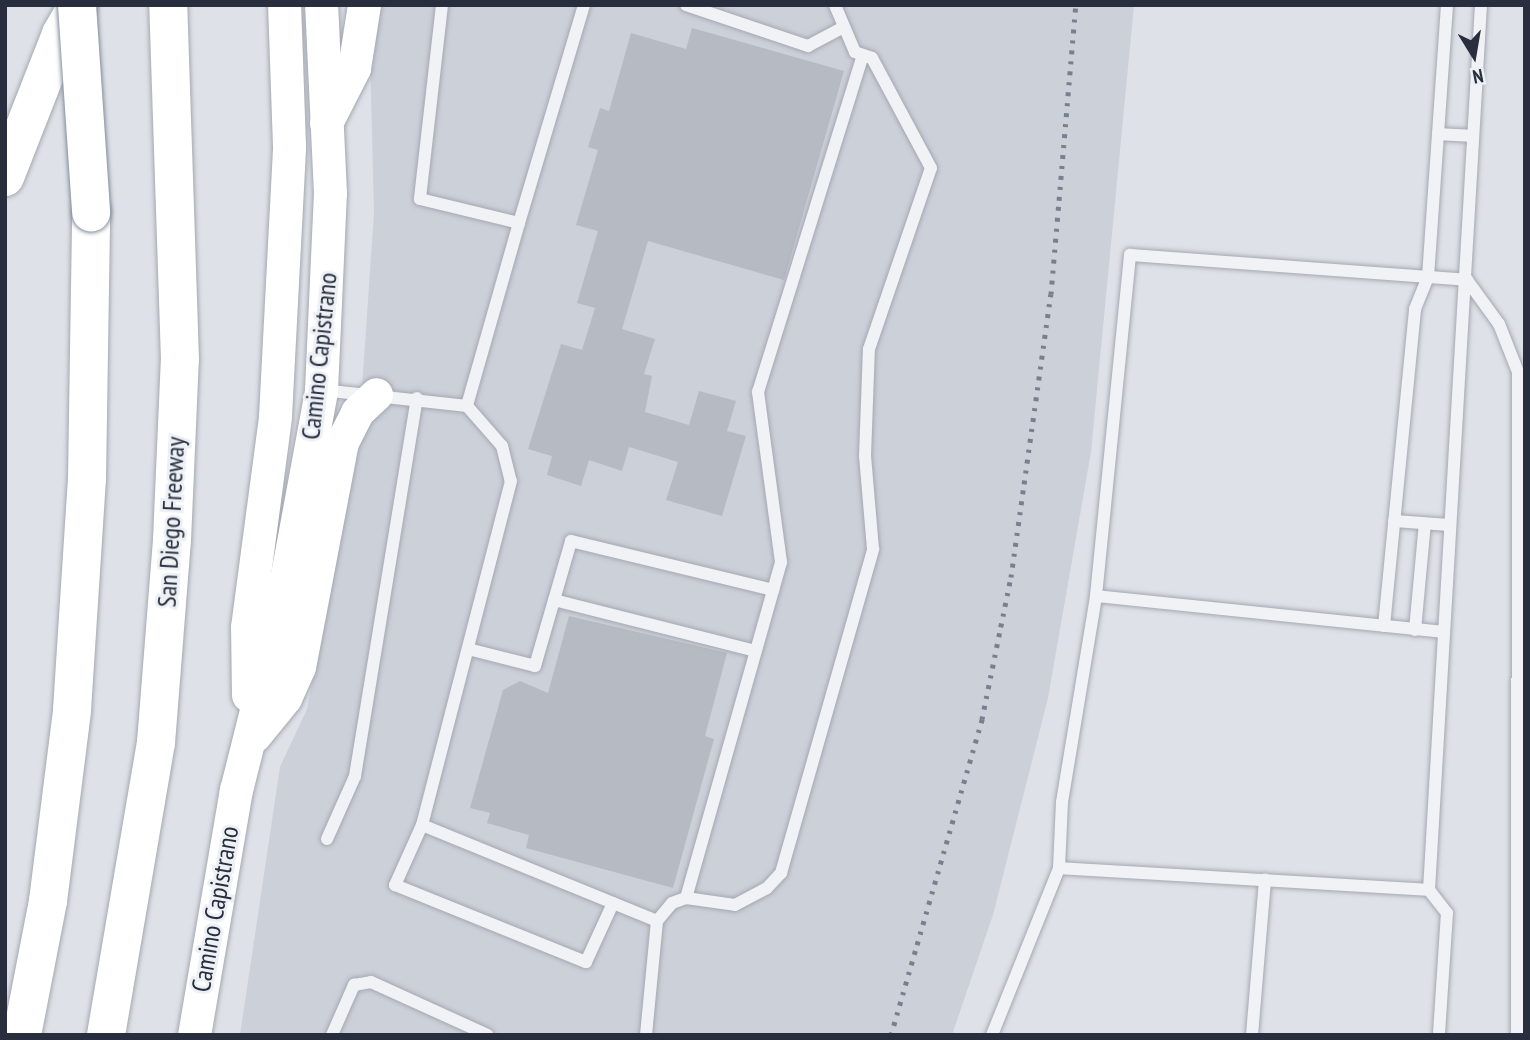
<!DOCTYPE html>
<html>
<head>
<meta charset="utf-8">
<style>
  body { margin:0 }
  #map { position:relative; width:1530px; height:1040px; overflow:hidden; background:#dee1e7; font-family:"PT Sans Narrow",sans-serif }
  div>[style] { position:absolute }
  .built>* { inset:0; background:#ccd0d9 }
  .building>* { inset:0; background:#b6bac3 }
  .roads { filter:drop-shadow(0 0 2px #a4a8b1) drop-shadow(0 0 2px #a4a8b1) }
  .lane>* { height:12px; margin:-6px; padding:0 6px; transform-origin:6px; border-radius:6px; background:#f1f2f6 }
  .secondary>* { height:33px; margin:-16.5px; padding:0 16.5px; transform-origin:16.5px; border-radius:16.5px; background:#fff }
  .highway>* { height:38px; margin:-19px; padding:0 19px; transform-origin:19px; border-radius:19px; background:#fff }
  .rail>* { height:5px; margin-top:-2.5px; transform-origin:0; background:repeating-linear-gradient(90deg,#788090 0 3.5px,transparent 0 10.5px) }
  .bridges { filter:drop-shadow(0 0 2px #868e9d) drop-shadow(0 0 2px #868e9d) }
  .highway-bridge>* { height:38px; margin:-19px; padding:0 19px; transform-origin:19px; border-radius:19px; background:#fff }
  span { translate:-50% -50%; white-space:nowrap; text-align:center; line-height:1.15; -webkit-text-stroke:6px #edf0f5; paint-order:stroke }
  .street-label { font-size:26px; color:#282e3d }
  .frame { position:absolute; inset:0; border:7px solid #282e3d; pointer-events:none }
  .north { position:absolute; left:1439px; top:21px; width:70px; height:70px; -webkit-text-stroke:5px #edf0f5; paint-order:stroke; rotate:169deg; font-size:19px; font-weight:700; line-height:28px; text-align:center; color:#282e3d }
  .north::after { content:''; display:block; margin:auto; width:24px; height:32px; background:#282e3d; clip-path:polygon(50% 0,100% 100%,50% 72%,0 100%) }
</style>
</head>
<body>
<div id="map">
  <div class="built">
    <i style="clip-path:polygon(381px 5px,1134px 5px,1091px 452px,1048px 698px,993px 915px,952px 1035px,240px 1035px,280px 767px,307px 709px,359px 431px,374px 213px,370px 53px)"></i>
  </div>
  <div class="building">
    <i style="clip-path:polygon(692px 28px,844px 71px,784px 280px,648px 241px,622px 329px,655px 339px,644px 374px,652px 376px,645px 412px,689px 425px,699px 391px,736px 401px,727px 431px,746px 436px,722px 516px,666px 500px,678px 462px,629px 447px,622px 471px,589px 460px,581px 486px,547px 475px,552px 456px,528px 449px,561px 344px,582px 350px,595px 308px,577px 303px,598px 231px,576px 225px,598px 150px,588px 147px,600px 108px,609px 111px,631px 33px,686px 49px)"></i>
    <i style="clip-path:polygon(569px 616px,727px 653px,705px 736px,714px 739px,673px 888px,526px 848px,529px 835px,487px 823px,490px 813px,470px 808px,503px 690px,520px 681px,548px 693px)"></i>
  </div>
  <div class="roads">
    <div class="lane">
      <i style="left:442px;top:5px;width:195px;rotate:96.5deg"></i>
      <i style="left:420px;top:199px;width:102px;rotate:13.6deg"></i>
      <i style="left:519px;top:223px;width:190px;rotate:105.9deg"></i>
      <i style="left:686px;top:5px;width:129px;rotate:18.6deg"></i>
      <i style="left:808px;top:46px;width:40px;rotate:-28deg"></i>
      <i style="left:1438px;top:134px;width:35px;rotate:3deg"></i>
      <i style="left:519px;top:223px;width:227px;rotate:-73.4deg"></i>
      <i style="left:322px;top:390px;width:146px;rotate:6.3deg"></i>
      <i style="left:467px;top:406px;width:53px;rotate:48.8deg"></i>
      <i style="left:502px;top:446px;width:36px;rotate:76deg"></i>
      <i style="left:511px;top:481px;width:355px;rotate:104.5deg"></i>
      <i style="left:422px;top:825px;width:254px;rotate:22.2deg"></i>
      <i style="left:1394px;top:521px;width:56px;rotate:4.1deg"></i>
      <i style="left:1096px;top:596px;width:349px;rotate:5.9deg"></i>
      <i style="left:554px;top:600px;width:208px;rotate:14.2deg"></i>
      <i style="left:1384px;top:626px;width:319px;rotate:-84.4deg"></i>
      <i style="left:1415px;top:309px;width:35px;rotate:-68deg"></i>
      <i style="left:1428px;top:277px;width:273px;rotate:-86deg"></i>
      <i style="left:1415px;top:630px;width:107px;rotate:-84.7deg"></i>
      <i style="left:468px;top:649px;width:69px;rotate:14.2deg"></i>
      <i style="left:535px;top:666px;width:130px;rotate:-73.9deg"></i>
      <i style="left:571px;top:541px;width:208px;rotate:13.6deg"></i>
      <i style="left:422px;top:825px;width:66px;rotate:114.2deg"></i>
      <i style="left:395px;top:885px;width:206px;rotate:22deg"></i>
      <i style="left:586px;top:962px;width:65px;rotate:-65.4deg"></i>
      <i style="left:327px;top:839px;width:69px;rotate:-66deg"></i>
      <i style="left:355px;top:776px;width:383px;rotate:-80.7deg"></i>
      <i style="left:1059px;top:868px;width:371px;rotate:3.4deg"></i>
      <i style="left:1429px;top:890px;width:887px;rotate:-86.64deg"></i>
      <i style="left:1429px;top:890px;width:29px;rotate:52deg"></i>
      <i style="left:1447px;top:913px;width:122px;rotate:93.8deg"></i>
      <i style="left:686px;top:898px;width:349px;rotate:-74.2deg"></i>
      <i style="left:781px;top:562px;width:172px;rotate:-97.7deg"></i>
      <i style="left:758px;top:392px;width:353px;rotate:-72.7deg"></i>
      <i style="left:332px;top:1035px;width:55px;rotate:-66.3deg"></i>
      <i style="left:354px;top:985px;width:17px;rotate:-10deg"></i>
      <i style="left:371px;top:982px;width:128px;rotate:24.4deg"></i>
      <i style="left:646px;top:1035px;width:115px;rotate:-84.5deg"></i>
      <i style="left:657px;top:921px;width:23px;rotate:-50deg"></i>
      <i style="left:672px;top:903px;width:15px;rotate:-20deg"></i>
      <i style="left:686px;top:898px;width:49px;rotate:8.1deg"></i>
      <i style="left:735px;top:905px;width:36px;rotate:-28deg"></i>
      <i style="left:767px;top:888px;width:21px;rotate:-47deg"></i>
      <i style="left:781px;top:873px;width:337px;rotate:-74.1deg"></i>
      <i style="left:873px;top:549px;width:93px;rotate:-94.9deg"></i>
      <i style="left:865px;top:456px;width:107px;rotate:-87.9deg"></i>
      <i style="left:869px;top:349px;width:191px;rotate:-71.1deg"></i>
      <i style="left:931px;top:168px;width:125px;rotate:-118.2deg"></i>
      <i style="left:872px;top:58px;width:18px;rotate:-161deg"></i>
      <i style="left:855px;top:52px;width:51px;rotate:-113.1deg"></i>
      <i style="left:992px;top:1035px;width:180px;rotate:-68.1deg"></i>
      <i style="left:1059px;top:868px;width:66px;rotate:-87.4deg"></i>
      <i style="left:1062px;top:802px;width:209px;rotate:-80.6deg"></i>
      <i style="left:1096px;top:596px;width:343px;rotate:-84.3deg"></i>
      <i style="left:1130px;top:255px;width:338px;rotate:4.2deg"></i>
      <i style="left:1467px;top:280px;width:54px;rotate:54deg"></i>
      <i style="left:1499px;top:324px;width:52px;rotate:68.4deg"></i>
      <i style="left:1518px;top:372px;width:663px;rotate:90.09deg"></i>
      <i style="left:1252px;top:1035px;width:156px;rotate:-85.2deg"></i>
    </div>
    <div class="secondary">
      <i style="left:326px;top:123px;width:62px;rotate:-63deg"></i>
      <i style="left:354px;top:68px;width:64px;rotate:-81deg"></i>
      <i style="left:248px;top:695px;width:68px;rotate:-90.8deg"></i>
      <i style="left:247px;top:627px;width:213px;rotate:-82.4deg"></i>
      <i style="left:275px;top:416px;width:270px;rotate:-87deg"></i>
      <i style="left:289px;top:146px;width:141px;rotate:-92deg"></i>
      <i style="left:254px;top:736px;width:49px;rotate:-50.8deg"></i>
      <i style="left:285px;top:698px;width:34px;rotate:-66deg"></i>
      <i style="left:299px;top:667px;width:229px;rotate:-79.2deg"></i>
      <i style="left:342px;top:442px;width:34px;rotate:-63deg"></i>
      <i style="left:357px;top:412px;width:26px;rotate:-43deg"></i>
      <i style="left:194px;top:1035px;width:249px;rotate:-80.3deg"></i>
      <i style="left:236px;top:790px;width:172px;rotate:-75.9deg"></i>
      <i style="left:278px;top:623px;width:237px;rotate:-79.5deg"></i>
      <i style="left:321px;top:390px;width:197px;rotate:-87.4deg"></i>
      <i style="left:330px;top:193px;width:188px;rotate:-92.7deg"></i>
    </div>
    <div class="highway">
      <i style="left:5px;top:177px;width:154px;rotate:-68.6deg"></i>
      <i style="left:61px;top:34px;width:34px;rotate:-60deg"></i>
      <i style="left:22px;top:1035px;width:136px;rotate:-79deg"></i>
      <i style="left:48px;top:901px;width:193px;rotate:-82.8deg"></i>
      <i style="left:72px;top:710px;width:231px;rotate:-86.3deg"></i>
      <i style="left:87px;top:479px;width:266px;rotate:-89.1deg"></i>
      <i style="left:106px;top:1035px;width:296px;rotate:-80.3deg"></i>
      <i style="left:156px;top:743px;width:204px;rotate:-85.5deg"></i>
      <i style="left:172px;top:540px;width:180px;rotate:-87.5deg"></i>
      <i style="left:180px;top:360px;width:355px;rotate:-91.9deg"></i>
    </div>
  </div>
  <div class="rail">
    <i style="left:891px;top:1035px;width:329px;rotate:-73.9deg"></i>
    <i style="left:982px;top:719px;width:145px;rotate:-78.5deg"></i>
    <i style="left:1011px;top:577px;width:286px;rotate:-82deg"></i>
    <i style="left:1051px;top:294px;width:290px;rotate:-85.1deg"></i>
  </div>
  <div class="bridges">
    <div class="highway-bridge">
      <i style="left:77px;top:5px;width:208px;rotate:86.1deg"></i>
    </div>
  </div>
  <div class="street-label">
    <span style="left:319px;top:356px;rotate:-84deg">Camino Capistrano</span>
    <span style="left:171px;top:522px;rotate:-87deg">San Diego Freeway</span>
    <span style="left:215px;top:909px;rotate:-80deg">Camino Capistrano</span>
  </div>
  <div class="frame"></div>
  <div class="north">N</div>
</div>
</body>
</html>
